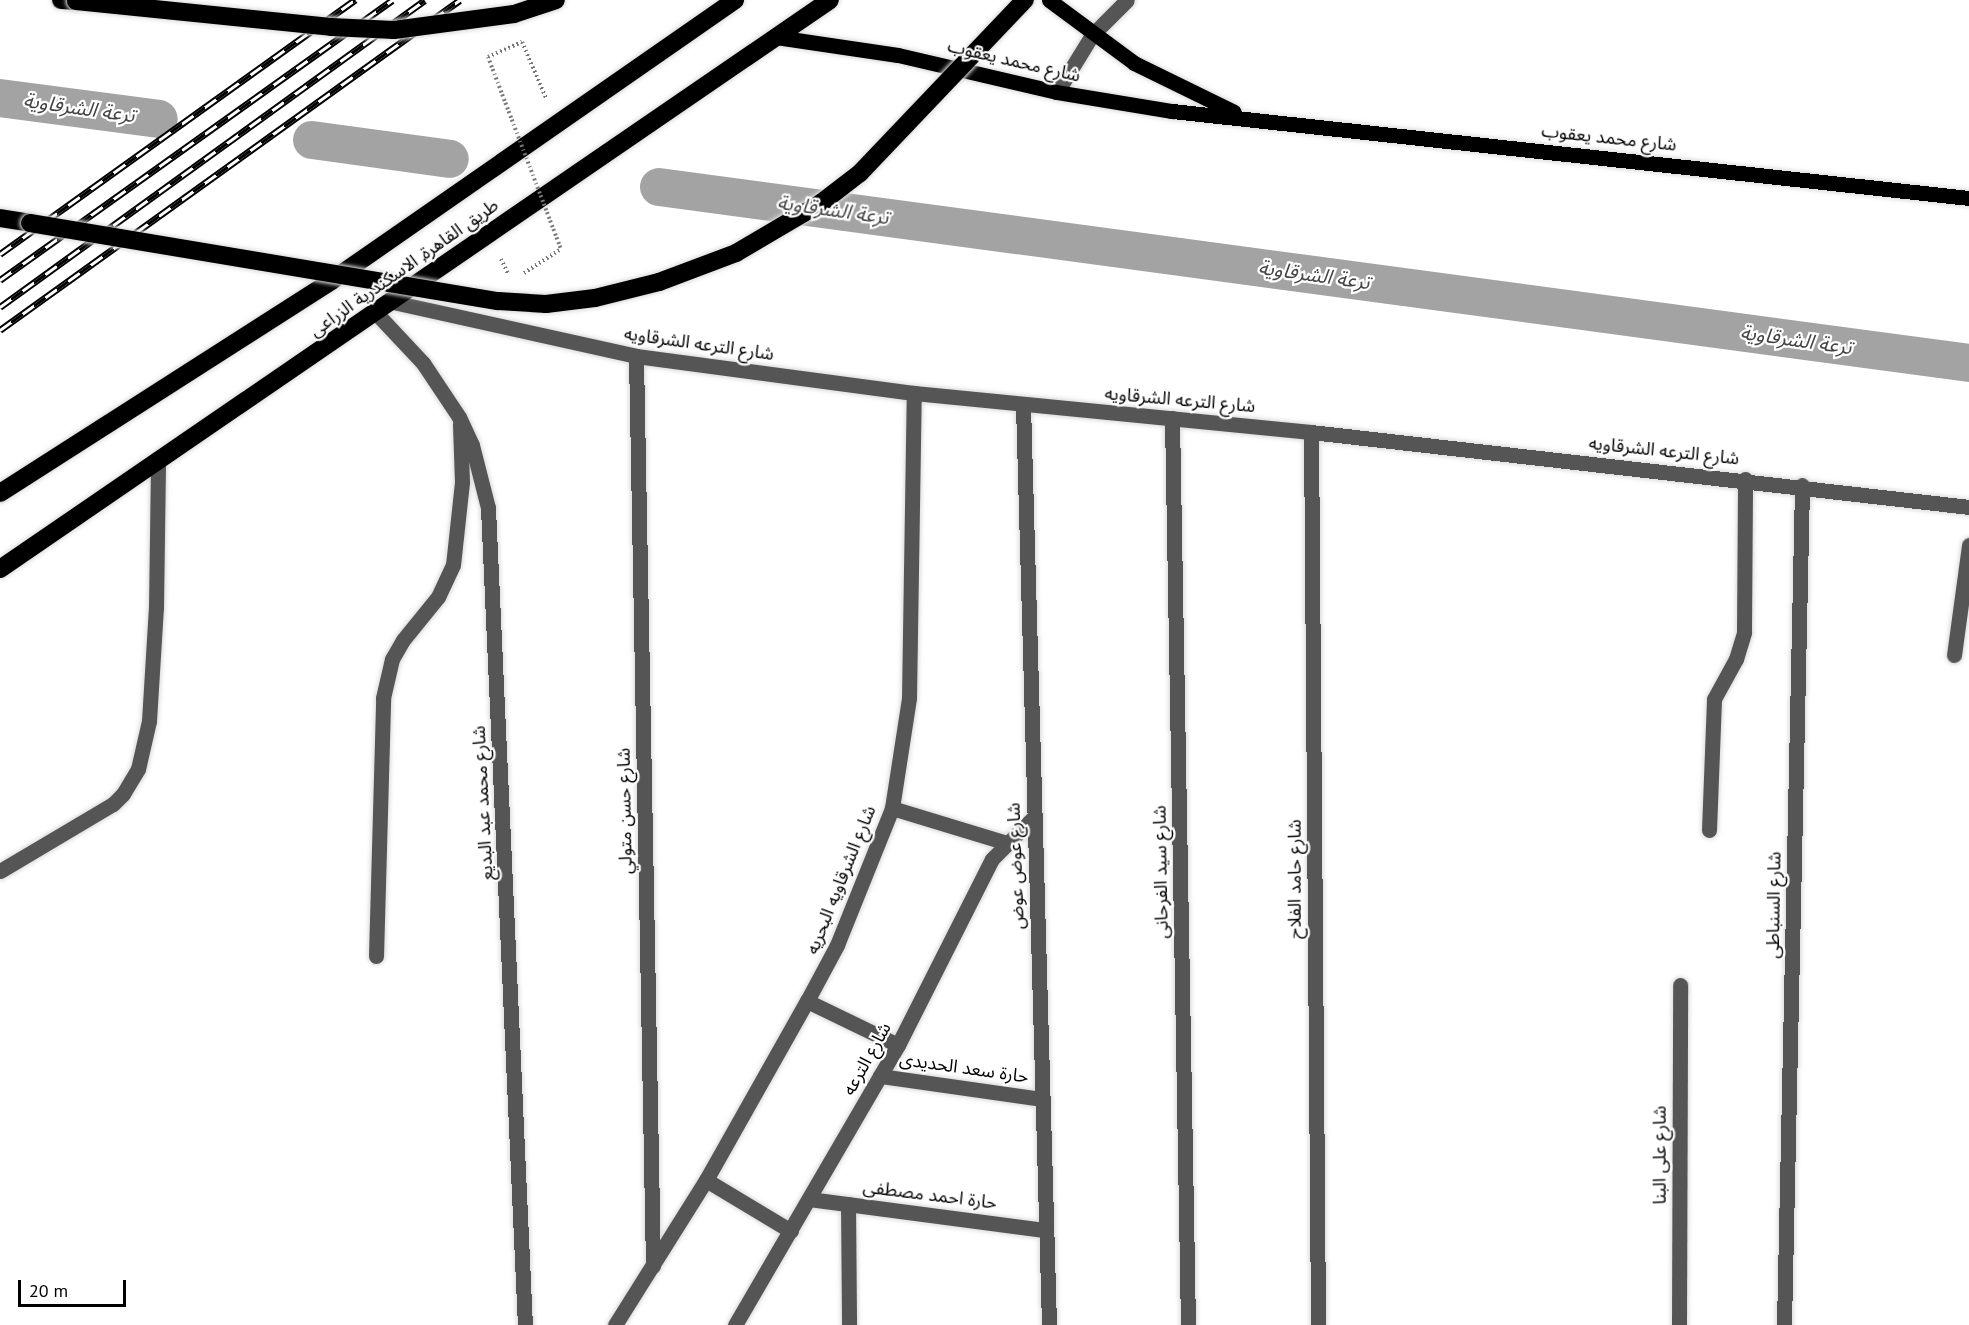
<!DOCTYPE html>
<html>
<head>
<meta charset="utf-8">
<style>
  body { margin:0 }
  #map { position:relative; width:1969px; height:1325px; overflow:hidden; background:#fff; font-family:"PT Sans","Noto Sans Arabic",sans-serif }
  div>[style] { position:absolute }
  .canal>* { height:38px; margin:-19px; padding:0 19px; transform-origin:19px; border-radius:19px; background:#a3a3a3 }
  .path>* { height:4px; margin-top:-2px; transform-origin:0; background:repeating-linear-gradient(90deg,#777 0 1.5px,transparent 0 4.5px) }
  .roads { filter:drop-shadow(0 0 2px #dbdbdb) drop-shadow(0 0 2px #dbdbdb) }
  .minor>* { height:15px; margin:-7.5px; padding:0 7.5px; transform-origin:7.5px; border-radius:7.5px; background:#555 }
  .major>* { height:15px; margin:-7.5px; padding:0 7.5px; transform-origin:7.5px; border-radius:7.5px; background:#000 }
  .highway>* { height:18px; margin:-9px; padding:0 9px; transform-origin:9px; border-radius:9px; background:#000 }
  .rail>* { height:7px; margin-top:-3.5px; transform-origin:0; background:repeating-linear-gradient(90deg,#fff 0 14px,#000 0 28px); box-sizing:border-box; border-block:2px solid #000 }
  .path-bridge>* { height:4px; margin-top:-2px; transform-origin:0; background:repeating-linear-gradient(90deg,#777 0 1.5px,transparent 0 4.5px) }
  .bridges { filter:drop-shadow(0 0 2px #dbdbdb) drop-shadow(0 0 2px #dbdbdb) }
  .highway-bridge>* { height:18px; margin:-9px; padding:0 9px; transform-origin:9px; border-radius:9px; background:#000 }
  span { translate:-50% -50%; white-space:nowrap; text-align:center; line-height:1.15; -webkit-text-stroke:4.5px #fff; paint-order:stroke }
  .street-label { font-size:18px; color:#000 }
  .water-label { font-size:20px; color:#444; font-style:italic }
  .scale { position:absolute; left:18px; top:1280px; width:108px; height:27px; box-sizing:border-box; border:3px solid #000; border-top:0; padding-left:8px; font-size:18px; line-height:21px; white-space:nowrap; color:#000; -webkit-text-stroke:4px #fff; paint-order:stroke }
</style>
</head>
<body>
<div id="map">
  <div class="canal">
    <i style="left:0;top:98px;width:160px;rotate:7.5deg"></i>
    <i style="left:312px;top:140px;width:139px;rotate:7.8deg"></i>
    <i style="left:659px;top:187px;width:1322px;rotate:7.65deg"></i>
  </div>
  <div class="path">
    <i style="left:488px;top:57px;width:37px;rotate:-24deg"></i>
    <i style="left:522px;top:42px;width:61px;rotate:66.8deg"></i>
    <i style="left:501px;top:259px;width:17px;rotate:65deg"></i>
    <i style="left:524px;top:273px;width:44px;rotate:-33deg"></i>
  </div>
  <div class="roads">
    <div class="minor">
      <i style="left:1057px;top:92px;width:67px;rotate:-58.4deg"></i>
      <i style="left:1092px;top:35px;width:49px;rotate:-45deg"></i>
      <i style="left:393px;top:302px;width:249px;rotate:12.5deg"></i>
      <i style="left:636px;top:356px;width:280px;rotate:7.6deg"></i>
      <i style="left:914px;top:393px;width:399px;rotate:5.6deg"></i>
      <i style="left:1311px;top:432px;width:662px;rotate:6.5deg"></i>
      <i style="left:377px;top:314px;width:67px;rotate:46.8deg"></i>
      <i style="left:423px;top:363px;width:65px;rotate:56.3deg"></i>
      <i style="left:459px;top:417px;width:31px;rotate:65deg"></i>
      <i style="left:472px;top:445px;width:65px;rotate:75.7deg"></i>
      <i style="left:488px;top:508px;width:818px;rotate:87.41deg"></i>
      <i style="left:636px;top:356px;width:910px;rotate:88.93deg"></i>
      <i style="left:1023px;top:405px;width:920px;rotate:88.38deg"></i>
      <i style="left:1172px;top:418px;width:907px;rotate:88.99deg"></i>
      <i style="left:1311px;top:432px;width:893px;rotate:89.55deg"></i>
      <i style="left:1954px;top:655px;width:111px;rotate:-82.2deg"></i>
      <i style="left:892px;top:808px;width:120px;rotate:16.9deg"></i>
      <i style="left:1709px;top:830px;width:131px;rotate:-87.8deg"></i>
      <i style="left:1714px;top:699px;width:46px;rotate:-61.2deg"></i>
      <i style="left:1736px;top:659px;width:28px;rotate:-73deg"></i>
      <i style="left:1744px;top:632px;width:153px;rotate:-89.6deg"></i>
      <i style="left:0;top:871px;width:131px;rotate:-30.7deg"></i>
      <i style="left:113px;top:804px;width:14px;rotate:-45deg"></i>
      <i style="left:123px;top:794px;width:29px;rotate:-59deg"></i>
      <i style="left:138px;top:769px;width:49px;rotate:-77.1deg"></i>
      <i style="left:149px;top:721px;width:113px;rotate:-86.5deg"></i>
      <i style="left:156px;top:608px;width:146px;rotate:-89.2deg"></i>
      <i style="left:376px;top:956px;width:258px;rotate:-88.4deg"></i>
      <i style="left:383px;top:698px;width:40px;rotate:-77deg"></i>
      <i style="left:392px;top:659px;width:22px;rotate:-60deg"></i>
      <i style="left:403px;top:640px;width:55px;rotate:-50.9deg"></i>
      <i style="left:438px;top:597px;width:35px;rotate:-65deg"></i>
      <i style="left:453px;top:565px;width:83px;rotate:-83.8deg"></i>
      <i style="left:462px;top:482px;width:58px;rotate:-92deg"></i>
      <i style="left:807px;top:1001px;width:101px;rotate:25.8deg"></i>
      <i style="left:880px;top:1076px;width:164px;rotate:8.1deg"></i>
      <i style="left:706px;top:1180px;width:99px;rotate:31deg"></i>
      <i style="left:809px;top:1199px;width:239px;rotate:7.5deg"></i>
      <i style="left:848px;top:1204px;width:121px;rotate:89.5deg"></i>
      <i style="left:615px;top:1325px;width:171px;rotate:-57.9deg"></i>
      <i style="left:706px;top:1180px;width:206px;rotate:-60.6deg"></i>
      <i style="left:807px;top:1001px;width:64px;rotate:-61.8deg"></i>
      <i style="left:837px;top:945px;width:148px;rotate:-68.1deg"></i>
      <i style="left:892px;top:808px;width:111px;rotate:-81.2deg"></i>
      <i style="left:909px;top:698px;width:305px;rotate:-89.1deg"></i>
      <i style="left:735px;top:1325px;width:324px;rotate:-59.8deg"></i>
      <i style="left:898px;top:1045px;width:208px;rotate:-63.2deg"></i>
      <i style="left:992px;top:859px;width:59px;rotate:-45deg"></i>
      <i style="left:1679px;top:1325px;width:340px;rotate:-89.8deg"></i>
      <i style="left:1784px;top:1325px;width:840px;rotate:-88.77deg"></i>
    </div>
    <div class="major">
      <i style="left:1049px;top:0;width:106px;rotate:36.5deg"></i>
      <i style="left:1134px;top:63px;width:111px;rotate:26.1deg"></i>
      <i style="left:776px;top:37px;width:123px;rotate:8.4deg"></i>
      <i style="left:898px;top:55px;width:163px;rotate:13.1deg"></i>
      <i style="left:1057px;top:92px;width:117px;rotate:9.4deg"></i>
      <i style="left:1172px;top:111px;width:802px;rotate:6.23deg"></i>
    </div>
    <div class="highway">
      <i style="left:61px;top:0;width:15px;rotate:4deg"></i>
      <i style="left:0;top:218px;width:30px;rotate:9deg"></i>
      <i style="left:0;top:493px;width:393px;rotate:-32.6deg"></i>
      <i style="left:331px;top:281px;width:492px;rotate:-34.8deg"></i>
      <i style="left:0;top:569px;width:1006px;rotate:-34.43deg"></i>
    </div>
  </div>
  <div class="rail">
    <i style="left:0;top:254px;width:437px;rotate:-35.6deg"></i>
    <i style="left:0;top:280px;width:482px;rotate:-35.5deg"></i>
    <i style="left:0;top:307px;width:524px;rotate:-35.84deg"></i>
    <i style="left:0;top:330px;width:566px;rotate:-35.66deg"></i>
  </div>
  <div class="path-bridge">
    <i style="left:488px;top:57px;width:205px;rotate:69.2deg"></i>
  </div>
  <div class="bridges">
    <div class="highway-bridge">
      <i style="left:76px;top:1px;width:256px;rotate:5.8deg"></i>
      <i style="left:331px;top:27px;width:63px;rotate:2.7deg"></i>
      <i style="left:394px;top:30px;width:121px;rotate:-7.6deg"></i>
      <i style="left:514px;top:14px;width:44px;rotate:-18.4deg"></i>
      <i style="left:30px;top:223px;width:474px;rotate:9.5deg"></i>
      <i style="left:498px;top:301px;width:48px;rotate:3.6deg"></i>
      <i style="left:546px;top:304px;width:49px;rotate:-7deg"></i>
      <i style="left:595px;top:298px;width:66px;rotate:-14deg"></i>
      <i style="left:659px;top:282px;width:82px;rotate:-20.6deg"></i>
      <i style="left:736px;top:253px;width:99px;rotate:-30.5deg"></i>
      <i style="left:821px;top:203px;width:49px;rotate:-37.6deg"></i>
      <i style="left:860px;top:173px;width:239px;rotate:-46.4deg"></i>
    </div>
  </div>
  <div class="street-label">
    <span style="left:1014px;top:61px;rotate:13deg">شارع محمد يعقوب</span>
    <span style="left:1609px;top:138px;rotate:6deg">شارع محمد يعقوب</span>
    <span style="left:404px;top:268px;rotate:-35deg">طريق القاهرة, الاسكندرية الزراعى</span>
    <span style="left:699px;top:344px;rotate:8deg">شارع الترعه الشرقاويه</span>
    <span style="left:1180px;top:400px;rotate:5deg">شارع الترعه الشرقاويه</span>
    <span style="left:1664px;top:451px;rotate:6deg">شارع الترعه الشرقاويه</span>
    <span style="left:483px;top:803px;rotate:-93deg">شارع محمد عبد البديع</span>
    <span style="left:625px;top:811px;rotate:-91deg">شارع حسن متولي</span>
    <span style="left:1016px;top:866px;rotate:-92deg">شارع عوض عوض</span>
    <span style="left:1161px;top:872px;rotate:-91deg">شارع سيد الفرحانى</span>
    <span style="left:1295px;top:879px;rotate:-90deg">شارع حامد الفلاح</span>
    <span style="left:841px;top:880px;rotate:-68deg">شارع الشرقاويه البحريه</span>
    <span style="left:1774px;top:905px;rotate:-89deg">شارع السنباطى</span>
    <span style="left:867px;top:1059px;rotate:-61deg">شارع الترعه</span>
    <span style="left:964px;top:1068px;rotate:8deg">حارة سعد الحديدى</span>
    <span style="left:1660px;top:1155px;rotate:-90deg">شارع على البنا</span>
    <span style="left:930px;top:1195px;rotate:7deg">حارة احمد مصطفى</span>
  </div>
  <div class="water-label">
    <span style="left:79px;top:108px;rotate:8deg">ترعة الشرقاوية</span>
    <span style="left:833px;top:210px;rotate:8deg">ترعة الشرقاوية</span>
    <span style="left:1314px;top:275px;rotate:8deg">ترعة الشرقاوية</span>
    <span style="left:1796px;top:340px;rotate:8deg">ترعة الشرقاوية</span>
  </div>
  <div class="scale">20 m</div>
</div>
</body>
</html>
